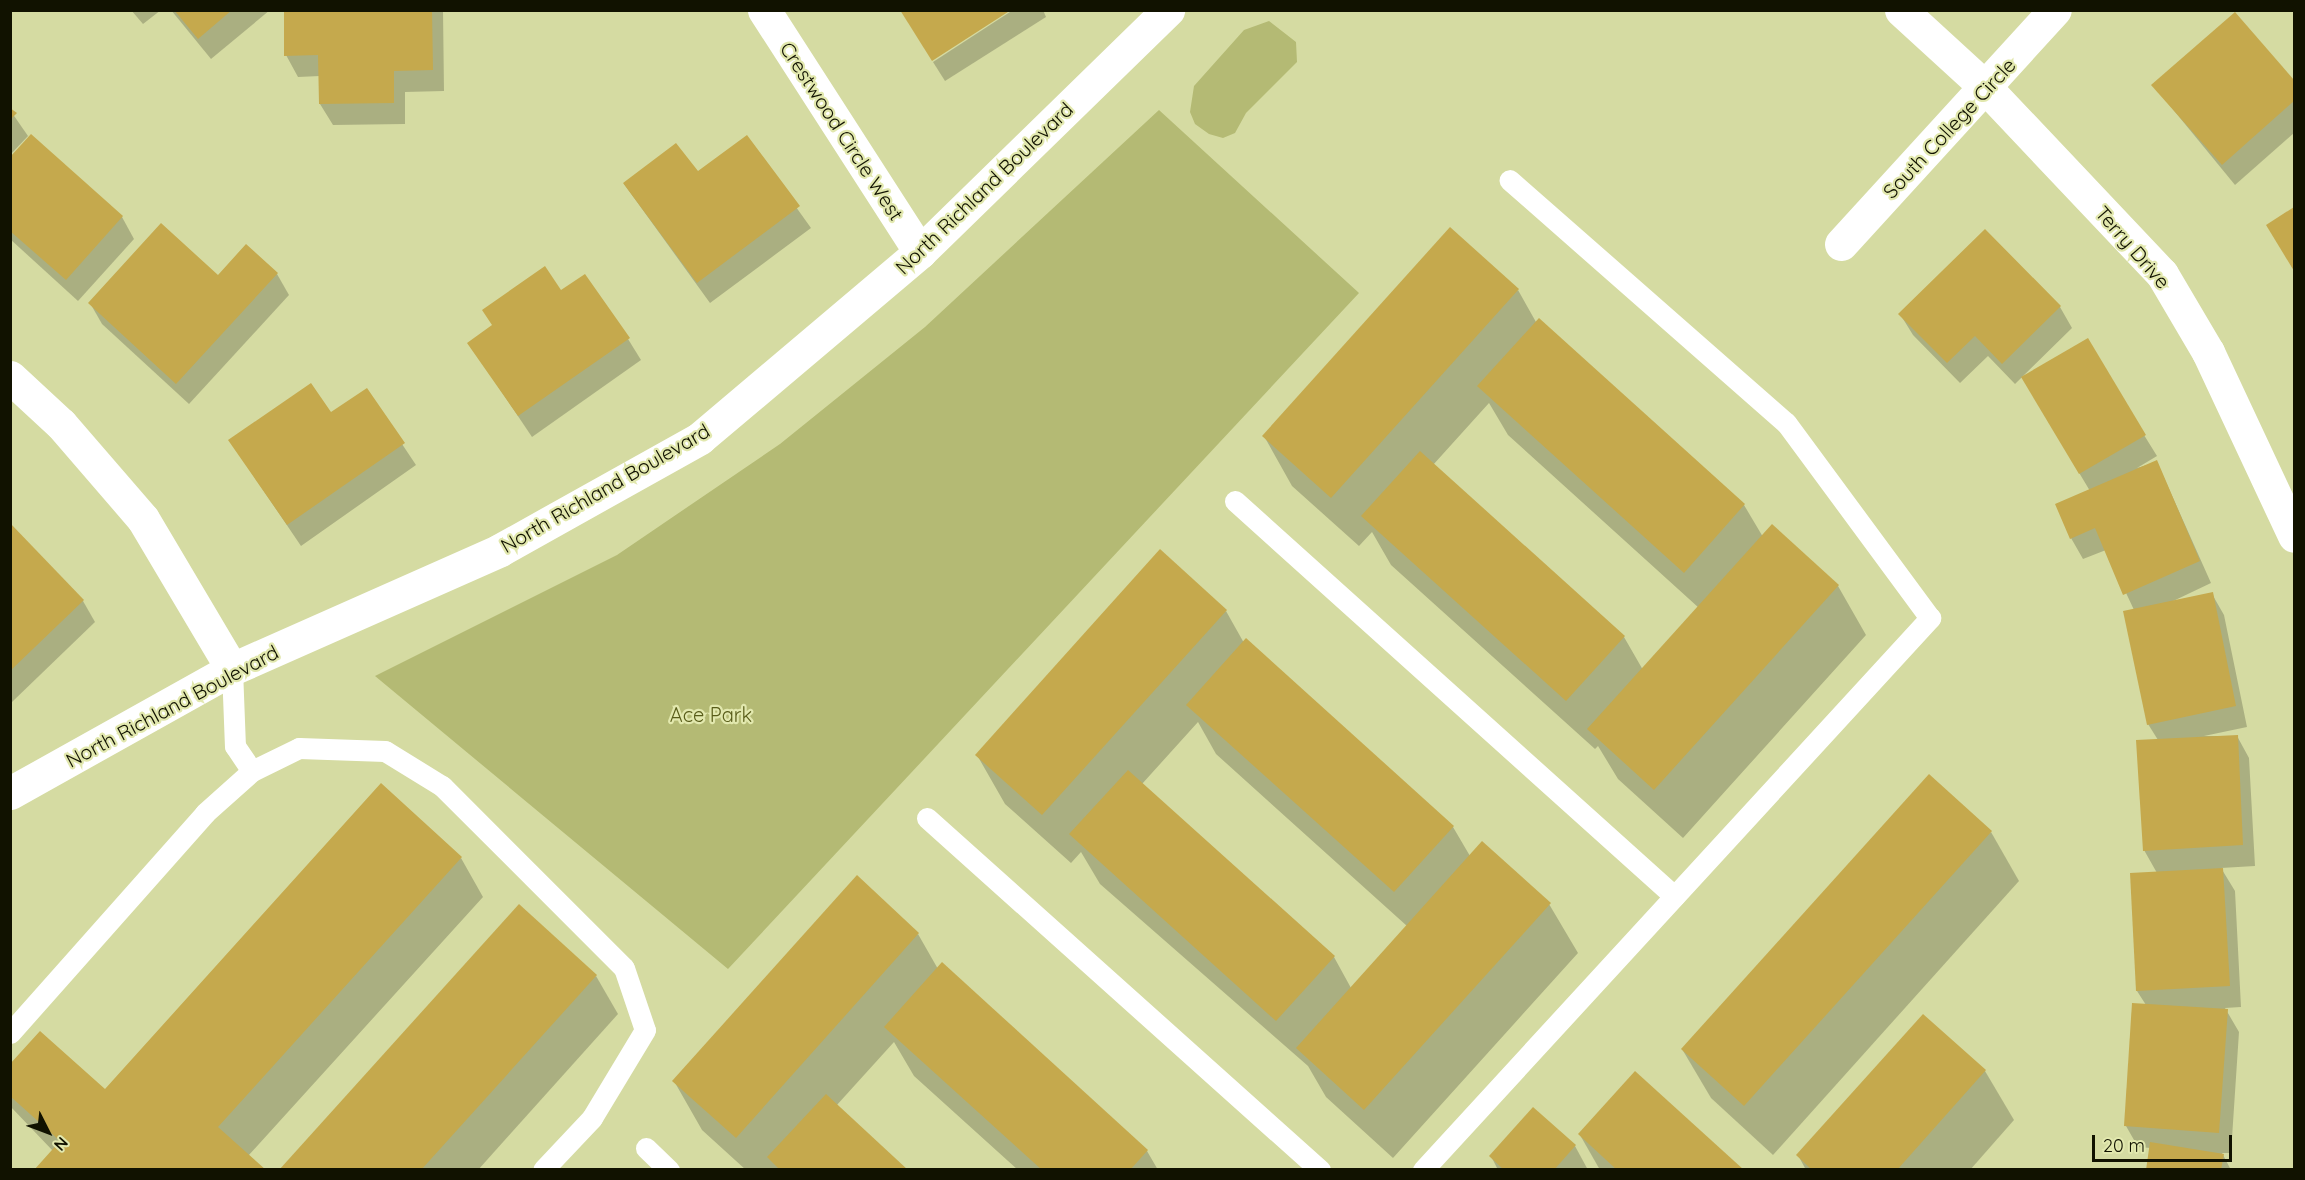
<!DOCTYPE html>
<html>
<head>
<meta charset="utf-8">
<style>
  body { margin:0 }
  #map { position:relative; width:2305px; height:1180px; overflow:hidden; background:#d5dba2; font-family:Quicksand,sans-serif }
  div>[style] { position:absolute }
  .green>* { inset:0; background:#b4ba74 }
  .shadow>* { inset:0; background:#0003 }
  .building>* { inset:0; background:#c5a94d }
  .service>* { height:21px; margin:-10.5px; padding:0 10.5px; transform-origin:10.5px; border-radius:10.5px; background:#fff }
  .minor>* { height:33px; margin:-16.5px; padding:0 16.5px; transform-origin:16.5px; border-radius:16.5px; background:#fff }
  .tertiary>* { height:33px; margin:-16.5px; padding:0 16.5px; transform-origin:16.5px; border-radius:16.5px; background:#fff }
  span { translate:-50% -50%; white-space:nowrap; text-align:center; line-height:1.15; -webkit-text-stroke:4.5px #e2e8ae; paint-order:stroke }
  .street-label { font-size:20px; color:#111200 }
  .park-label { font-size:20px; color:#585c19 }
  .frame { position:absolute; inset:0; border:12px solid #111200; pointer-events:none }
  .north { position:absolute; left:18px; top:1102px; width:60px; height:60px; -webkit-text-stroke:4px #e2e8ae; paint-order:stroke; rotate:132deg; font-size:16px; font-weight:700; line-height:24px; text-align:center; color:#111200 }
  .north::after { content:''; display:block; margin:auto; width:21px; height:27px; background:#111200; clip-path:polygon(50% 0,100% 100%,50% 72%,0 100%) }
  .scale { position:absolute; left:2092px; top:1135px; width:140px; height:27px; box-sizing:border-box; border:3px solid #111200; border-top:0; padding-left:8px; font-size:18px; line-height:21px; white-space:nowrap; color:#111200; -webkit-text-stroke:4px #e2e8ae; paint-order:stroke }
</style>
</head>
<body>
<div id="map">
  <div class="green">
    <i style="clip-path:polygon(1269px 21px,1296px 42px,1297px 62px,1246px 113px,1235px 133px,1223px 138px,1209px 134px,1195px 124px,1190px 112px,1194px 86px,1244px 30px)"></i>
    <i style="clip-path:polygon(1159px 110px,1359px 293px,728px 969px,375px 676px,617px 555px,780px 444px,925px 327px)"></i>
  </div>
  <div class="shadow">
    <i style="clip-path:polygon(131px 10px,161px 10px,143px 24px)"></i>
    <i style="clip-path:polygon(171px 10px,270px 10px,211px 59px)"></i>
    <i style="clip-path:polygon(286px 10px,443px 10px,444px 91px,405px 92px,405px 124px,333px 125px,320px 104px,320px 76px,298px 77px,286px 55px)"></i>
    <i style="clip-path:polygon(1013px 10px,1043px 10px,1046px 17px,945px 81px,933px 62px)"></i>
    <i style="clip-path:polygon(2235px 14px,2294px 82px,2294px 133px,2235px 185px,2153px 85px)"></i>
    <i style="clip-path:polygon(10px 110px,28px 136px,10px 155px)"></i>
    <i style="clip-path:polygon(32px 136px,122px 217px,134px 239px,78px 301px,10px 239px,10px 159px)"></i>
    <i style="clip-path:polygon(746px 137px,811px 228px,710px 303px,624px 184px,697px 173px)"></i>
    <i style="clip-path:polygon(2294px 209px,2294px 270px,2268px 226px)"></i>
    <i style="clip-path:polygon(277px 274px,289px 295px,189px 404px,102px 324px,90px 303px,218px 277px)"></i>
    <i style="clip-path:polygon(evenodd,1518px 290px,1536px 322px,1744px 505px,1763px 537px,1838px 586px,1866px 635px,1683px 838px,1618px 779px,1598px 746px,1595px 749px,1391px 565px,1372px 532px,1359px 546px,1292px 486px,1264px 436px,1518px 290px,1489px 403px,1508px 435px,1699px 608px,1643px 670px,1624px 637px,1433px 465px,1489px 403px)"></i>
    <i style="clip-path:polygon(561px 292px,628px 339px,641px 360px,532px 437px,469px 343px)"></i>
    <i style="clip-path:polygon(2060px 307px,2072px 328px,2015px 384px,1988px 356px,1960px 383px,1913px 335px,1900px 314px)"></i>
    <i style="clip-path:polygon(366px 390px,416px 465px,301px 546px,230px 441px,331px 414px)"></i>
    <i style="clip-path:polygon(2035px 399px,2144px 435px,2157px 456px,2137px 468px,2157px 462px,2211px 583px,2169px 603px,2212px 594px,2224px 615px,2247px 727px,2204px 736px,2237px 736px,2249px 758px,2255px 866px,2221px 868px,2235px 891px,2241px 1007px,2225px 1008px,2239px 1032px,2231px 1153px,2222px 1153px,2231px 1170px,2147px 1170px,2151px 1148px,2138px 1147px,2126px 1126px,2146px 1005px,2137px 991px,2157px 873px,2144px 850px,2158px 740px,2148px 724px,2134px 610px,2106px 550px,2083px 559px,2071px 538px,2090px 491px)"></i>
    <i style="clip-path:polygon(10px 525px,83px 601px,95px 622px,12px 702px)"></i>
    <i style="clip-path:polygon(evenodd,1226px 611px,1244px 643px,1453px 827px,1470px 856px,1549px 904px,1578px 953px,1393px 1158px,1326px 1097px,1308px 1066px,1100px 884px,1081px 852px,1071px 863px,1005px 804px,977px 755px,1226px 611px,1198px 722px,1216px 754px,1407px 926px,1351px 988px,1334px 957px,1142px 784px,1198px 722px)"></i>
    <i style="clip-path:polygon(1991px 832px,2019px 881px,1773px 1155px,1711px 1098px,1682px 1049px)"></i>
    <i style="clip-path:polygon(461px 858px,483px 897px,248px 1156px,53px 1151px,10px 1106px,10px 1066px,105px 1091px)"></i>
    <i style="clip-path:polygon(918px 934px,938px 969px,1147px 1151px,1158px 1170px,1018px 1170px,914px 1076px,894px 1042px,836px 1106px,906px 1170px,746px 1170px,702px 1130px,674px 1081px)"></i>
    <i style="clip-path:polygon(596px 976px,618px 1014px,478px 1170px,281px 1170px)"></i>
    <i style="clip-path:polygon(1924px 1016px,1985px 1071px,2014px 1120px,1970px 1170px,1806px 1170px,1798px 1155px)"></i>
    <i style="clip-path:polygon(1580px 1135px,1742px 1170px,1600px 1170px)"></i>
    <i style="clip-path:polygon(1575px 1146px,1588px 1170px,1498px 1170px,1491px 1156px)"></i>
  </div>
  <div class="building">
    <i style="clip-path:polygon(174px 10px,232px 10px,198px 39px)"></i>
    <i style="clip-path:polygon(284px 10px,432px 10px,433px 70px,394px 71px,394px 103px,319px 104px,318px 55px,284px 56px)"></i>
    <i style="clip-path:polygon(900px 10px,1011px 10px,932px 61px)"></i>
    <i style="clip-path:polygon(2235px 12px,2294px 80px,2294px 101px,2222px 165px,2151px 85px)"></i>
    <i style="clip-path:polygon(10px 108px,17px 113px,10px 120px)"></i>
    <i style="clip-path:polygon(31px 134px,123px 216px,66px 280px,10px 231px,10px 157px)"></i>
    <i style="clip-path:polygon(747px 135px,800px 206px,697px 283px,623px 183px,676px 143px,698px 171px)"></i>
    <i style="clip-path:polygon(2294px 207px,2294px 271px,2266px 225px)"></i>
    <i style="clip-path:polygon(161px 223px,218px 275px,246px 244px,278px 273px,176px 384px,88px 303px)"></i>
    <i style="clip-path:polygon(1450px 227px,1519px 289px,1331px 498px,1262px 436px)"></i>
    <i style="clip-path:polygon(1985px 229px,2061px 306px,2002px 364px,1975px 336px,1947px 363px,1898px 314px)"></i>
    <i style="clip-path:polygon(545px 266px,561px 290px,585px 274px,630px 338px,518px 416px,467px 343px,492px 325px,482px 310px)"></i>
    <i style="clip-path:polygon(1539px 318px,1745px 504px,1684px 573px,1477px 386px)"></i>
    <i style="clip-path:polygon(2088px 338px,2146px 435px,2079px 474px,2021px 377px)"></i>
    <i style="clip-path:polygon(311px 383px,331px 412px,367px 388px,405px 443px,287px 525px,228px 440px)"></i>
    <i style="clip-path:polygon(1420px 451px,1625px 636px,1566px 701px,1361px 516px)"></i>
    <i style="clip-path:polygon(2157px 460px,2200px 561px,2123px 595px,2095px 528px,2070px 539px,2055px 504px)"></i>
    <i style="clip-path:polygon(10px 523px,84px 600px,10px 671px)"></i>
    <i style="clip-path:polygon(1772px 524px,1839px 585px,1654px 790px,1587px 729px)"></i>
    <i style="clip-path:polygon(1160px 549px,1227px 610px,1042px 815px,975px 755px)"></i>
    <i style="clip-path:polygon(2213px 592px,2236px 706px,2147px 725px,2123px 611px)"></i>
    <i style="clip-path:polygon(1246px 638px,1454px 826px,1394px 892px,1186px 705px)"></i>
    <i style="clip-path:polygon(2238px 735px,2243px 845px,2143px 851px,2136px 740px)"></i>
    <i style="clip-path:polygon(1128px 770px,1335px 956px,1276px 1021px,1069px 834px)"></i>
    <i style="clip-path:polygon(1929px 774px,1992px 831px,1744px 1106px,1681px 1049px)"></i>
    <i style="clip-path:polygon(381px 783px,462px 857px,218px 1127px,266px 1170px,34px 1170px,60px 1141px,10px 1096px,10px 1064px,40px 1031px,105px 1089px)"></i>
    <i style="clip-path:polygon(1482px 841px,1551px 903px,1364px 1110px,1296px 1048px)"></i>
    <i style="clip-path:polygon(2223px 868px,2230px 986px,2136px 991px,2130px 873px)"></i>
    <i style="clip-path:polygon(857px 875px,919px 933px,736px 1138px,672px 1081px)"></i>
    <i style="clip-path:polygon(519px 904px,597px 975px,421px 1170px,279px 1170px)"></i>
    <i style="clip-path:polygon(942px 962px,1148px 1150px,1130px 1170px,1042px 1170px,884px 1027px)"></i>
    <i style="clip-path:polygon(2132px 1003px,2228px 1009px,2219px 1133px,2124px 1126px)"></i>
    <i style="clip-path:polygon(1923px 1014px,1986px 1070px,1897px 1170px,1812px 1170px,1796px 1155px)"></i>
    <i style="clip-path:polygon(1635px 1071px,1744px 1170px,1617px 1170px,1578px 1134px)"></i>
    <i style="clip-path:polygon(826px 1094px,908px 1170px,780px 1170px,767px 1157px)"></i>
    <i style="clip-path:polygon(1533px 1107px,1576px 1145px,1554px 1170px,1504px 1170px,1489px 1156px)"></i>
    <i style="clip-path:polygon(2150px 1142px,2224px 1154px,2221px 1170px,2146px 1170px)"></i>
  </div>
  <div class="service">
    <i style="left:1235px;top:501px;width:591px;rotate:41.98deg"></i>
    <i style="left:232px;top:669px;width:77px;rotate:87.8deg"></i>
    <i style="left:235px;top:746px;width:30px;rotate:56deg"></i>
    <i style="left:927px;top:818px;width:528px;rotate:41.85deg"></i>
    <i style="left:10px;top:1033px;width:294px;rotate:-48.4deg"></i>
    <i style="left:205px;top:813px;width:63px;rotate:-41.8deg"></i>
    <i style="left:252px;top:771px;width:52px;rotate:-26.1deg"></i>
    <i style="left:299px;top:748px;width:86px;rotate:2deg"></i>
    <i style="left:385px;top:751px;width:67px;rotate:31.6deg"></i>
    <i style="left:442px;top:786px;width:257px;rotate:45deg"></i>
    <i style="left:624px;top:968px;width:65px;rotate:71.3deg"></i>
    <i style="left:645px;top:1030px;width:103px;rotate:121.1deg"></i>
    <i style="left:592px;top:1118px;width:71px;rotate:133.3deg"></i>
    <i style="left:646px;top:1148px;width:32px;rotate:44deg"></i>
    <i style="left:1423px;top:1170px;width:750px;rotate:-47.43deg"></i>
    <i style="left:1930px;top:618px;width:242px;rotate:-126.4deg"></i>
    <i style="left:1786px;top:423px;width:368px;rotate:-138.7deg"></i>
  </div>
  <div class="minor">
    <i style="left:764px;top:10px;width:288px;rotate:57.2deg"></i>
    <i style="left:1901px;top:10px;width:115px;rotate:42.5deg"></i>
    <i style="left:1986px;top:88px;width:256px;rotate:46.6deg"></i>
    <i style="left:2162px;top:274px;width:91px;rotate:59.5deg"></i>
    <i style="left:2208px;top:352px;width:203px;rotate:64.9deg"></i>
    <i style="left:1841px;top:244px;width:317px;rotate:-47.6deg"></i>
    <i style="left:10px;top:377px;width:69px;rotate:42.7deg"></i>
    <i style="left:61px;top:424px;width:125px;rotate:49.2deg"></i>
    <i style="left:143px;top:519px;width:174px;rotate:59.3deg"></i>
  </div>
  <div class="tertiary">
    <i style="left:10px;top:793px;width:254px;rotate:-29.2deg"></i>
    <i style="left:232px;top:669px;width:293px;rotate:-23.9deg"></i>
    <i style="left:500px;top:550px;width:229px;rotate:-29.2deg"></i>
    <i style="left:700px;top:438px;width:288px;rotate:-40.2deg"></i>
    <i style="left:920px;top:252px;width:347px;rotate:-44.3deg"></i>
  </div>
  <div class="street-label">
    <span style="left:1949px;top:128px;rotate:-47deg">South College Circle</span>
    <span style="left:842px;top:131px;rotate:57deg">Crestwood Circle West</span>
    <span style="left:984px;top:188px;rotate:-44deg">North Richland Boulevard</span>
    <span style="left:2133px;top:247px;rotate:49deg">Terry Drive</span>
    <span style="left:605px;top:488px;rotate:-30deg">North Richland Boulevard</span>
    <span style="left:172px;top:706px;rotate:-28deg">North Richland Boulevard</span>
  </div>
  <div class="park-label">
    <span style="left:711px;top:714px">Ace Park</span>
  </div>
  <div class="frame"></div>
  <div class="north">N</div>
  <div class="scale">20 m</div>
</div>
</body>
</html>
